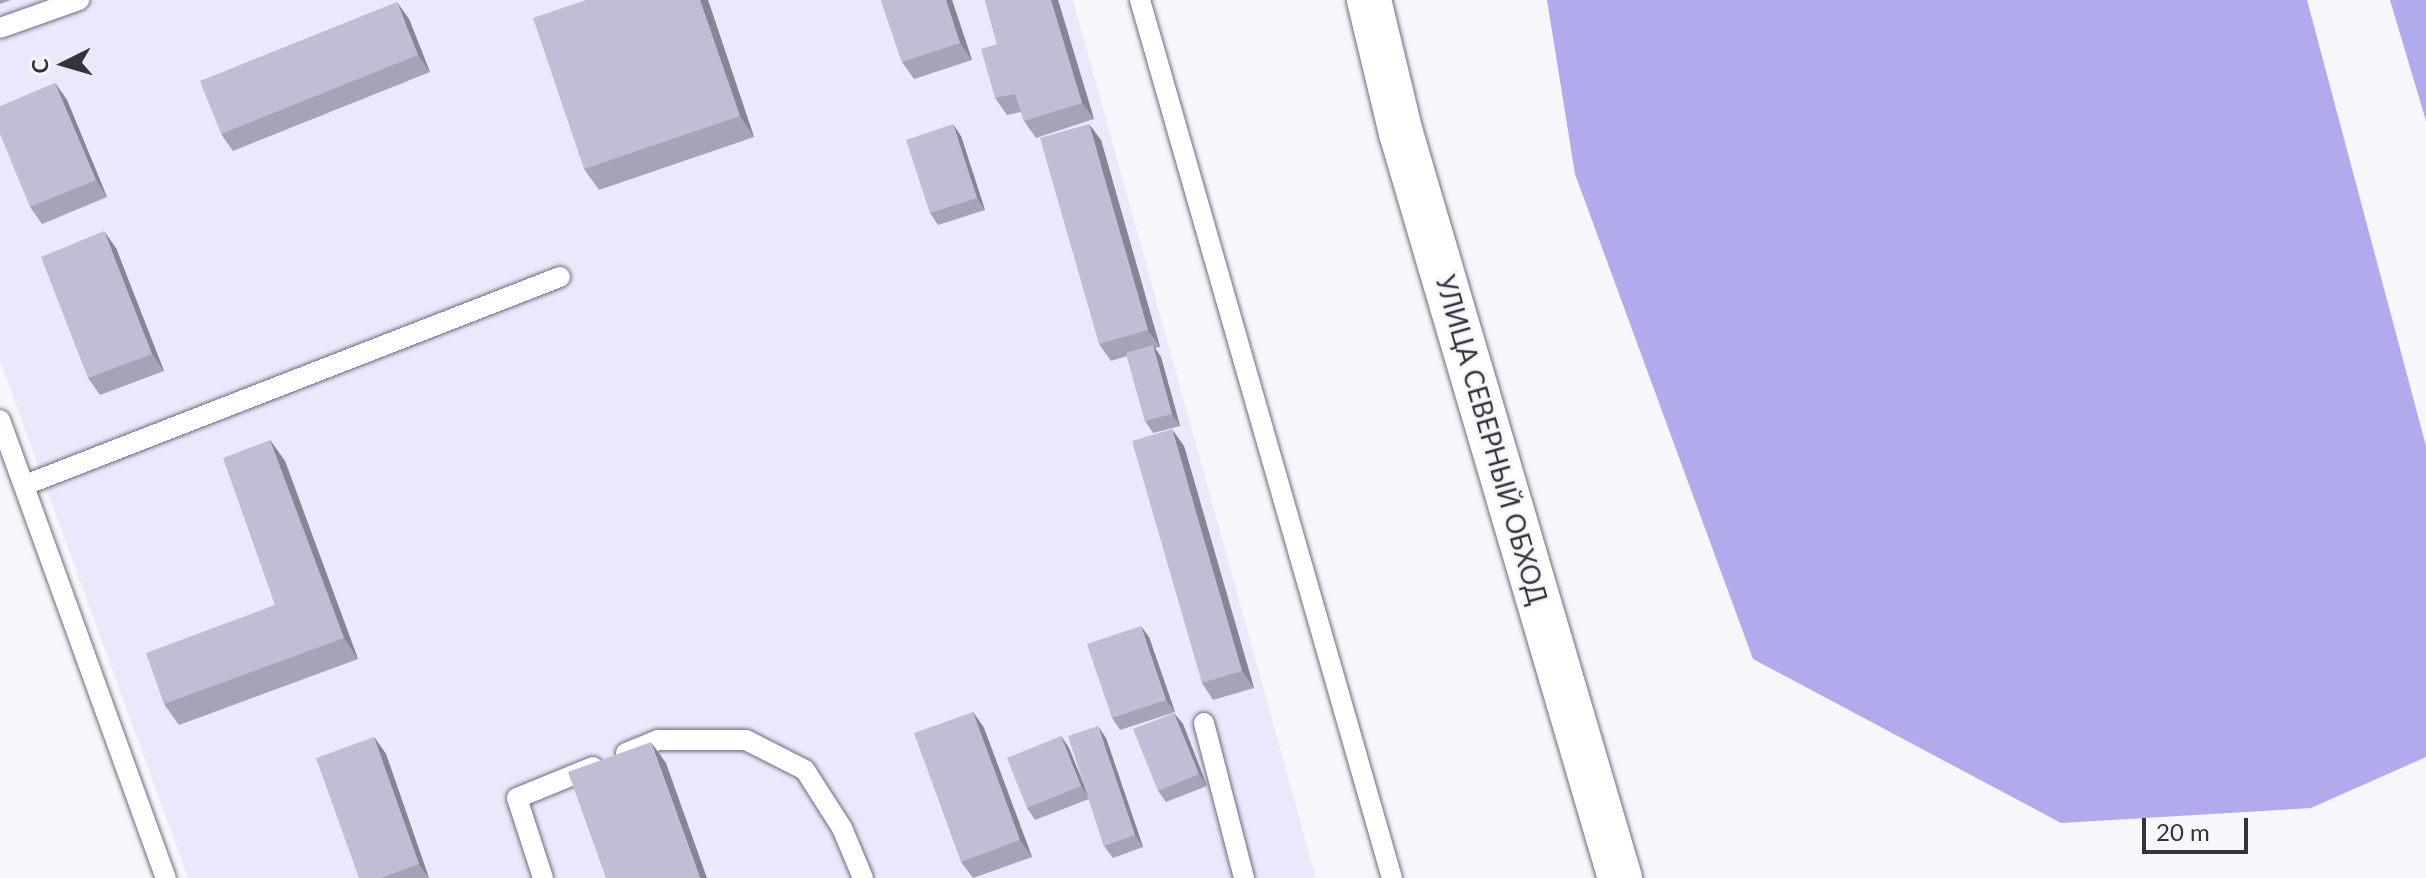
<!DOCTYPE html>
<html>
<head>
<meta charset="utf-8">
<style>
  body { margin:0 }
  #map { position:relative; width:2426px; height:878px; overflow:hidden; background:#f7f7fb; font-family:Lato,sans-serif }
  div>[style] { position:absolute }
  .built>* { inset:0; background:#eae9fc }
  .forest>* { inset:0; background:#b1aaed }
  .roads { filter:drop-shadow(0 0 2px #6d6b80) drop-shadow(0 0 2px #6d6b80) }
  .service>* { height:20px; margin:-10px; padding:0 10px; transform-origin:10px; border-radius:10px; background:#fff }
  .trunk>* { height:44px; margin:-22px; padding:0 22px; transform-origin:22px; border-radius:22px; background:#fff }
  .wall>* { inset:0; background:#a5a3b7 }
  .shaded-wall>* { inset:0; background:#868595 }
  .building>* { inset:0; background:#c0bed5 }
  span { translate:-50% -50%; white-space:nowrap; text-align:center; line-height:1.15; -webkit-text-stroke:6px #f7f7fb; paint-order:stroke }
  .street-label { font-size:26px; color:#34333c }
  .north { position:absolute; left:24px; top:24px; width:80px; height:80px; -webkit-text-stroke:6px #f7f7fb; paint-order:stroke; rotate:265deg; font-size:22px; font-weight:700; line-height:32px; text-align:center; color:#34333c }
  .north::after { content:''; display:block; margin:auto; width:28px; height:36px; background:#34333c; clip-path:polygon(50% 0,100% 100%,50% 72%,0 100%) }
  .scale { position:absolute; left:2142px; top:818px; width:106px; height:36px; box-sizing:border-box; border:4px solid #34333c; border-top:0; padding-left:10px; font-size:24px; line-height:28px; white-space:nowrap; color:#34333c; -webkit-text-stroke:6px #f7f7fb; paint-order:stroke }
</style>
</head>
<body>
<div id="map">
  <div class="built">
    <i style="clip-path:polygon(0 0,1073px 0,1316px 878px,188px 878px,0 361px)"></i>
  </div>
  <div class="forest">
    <i style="clip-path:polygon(1547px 0,2307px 0,2426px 446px,2426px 757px,2311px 808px,2061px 823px,1753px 659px,1575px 174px)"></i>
    <i style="clip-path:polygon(2390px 0,2426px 0,2426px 121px)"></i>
  </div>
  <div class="roads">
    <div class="service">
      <i style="left:1140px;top:0;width:913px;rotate:73.99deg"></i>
      <i style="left:0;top:28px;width:84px;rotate:-19.5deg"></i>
      <i style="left:0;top:420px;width:487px;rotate:70.1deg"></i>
      <i style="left:25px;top:485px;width:574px;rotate:-21.25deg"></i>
      <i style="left:1204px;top:723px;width:160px;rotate:75.5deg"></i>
      <i style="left:626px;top:753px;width:35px;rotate:-22deg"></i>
      <i style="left:658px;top:740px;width:88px"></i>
      <i style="left:746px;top:740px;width:66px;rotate:27deg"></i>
      <i style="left:805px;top:770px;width:69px;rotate:57.5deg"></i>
      <i style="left:842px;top:828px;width:54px;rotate:67.2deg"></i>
      <i style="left:543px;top:878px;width:84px;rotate:-108deg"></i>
      <i style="left:517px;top:798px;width:82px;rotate:-22.2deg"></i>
    </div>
    <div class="trunk">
      <i style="left:1369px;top:0;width:137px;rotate:76.5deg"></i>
      <i style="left:1401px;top:133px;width:777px;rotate:73.62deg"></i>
    </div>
  </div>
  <div class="wall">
    <i style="clip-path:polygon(0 0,11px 0,0 4px)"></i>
    <i style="clip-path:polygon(586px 0,708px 0,754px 137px,599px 190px,584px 169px)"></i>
    <i style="clip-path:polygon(881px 0,952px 0,972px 60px,914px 79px,902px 62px)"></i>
    <i style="clip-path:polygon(985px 0,1058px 0,1094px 119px,1036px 138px,1024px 121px,1021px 112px,1007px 115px,995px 98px,997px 44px)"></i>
    <i style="clip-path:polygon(409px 19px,430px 72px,233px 151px,221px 134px)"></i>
    <i style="clip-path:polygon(55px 83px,67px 100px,107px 197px,42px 224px,30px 207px)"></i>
    <i style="clip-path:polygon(961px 136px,985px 210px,938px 225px,930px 213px)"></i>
    <i style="clip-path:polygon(1101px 140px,1160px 347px,1155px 348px,1161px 357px,1180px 426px,1153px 433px,1145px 421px,1127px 356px,1111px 361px,1099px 344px)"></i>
    <i style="clip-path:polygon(116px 248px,164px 371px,100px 395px,88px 378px)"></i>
    <i style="clip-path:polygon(270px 440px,285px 461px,358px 659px,179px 725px,164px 704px,275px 605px)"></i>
    <i style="clip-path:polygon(1184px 446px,1254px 688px,1213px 700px,1202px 683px)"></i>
    <i style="clip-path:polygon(1149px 637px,1175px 712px,1120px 730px,1112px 718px)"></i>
    <i style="clip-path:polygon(973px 712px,984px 728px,1032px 857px,973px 878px,961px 862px)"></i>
    <i style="clip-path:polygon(1174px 713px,1183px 724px,1207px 786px,1166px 802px,1158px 791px)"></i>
    <i style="clip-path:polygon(1061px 736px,1069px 748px,1085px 787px,1106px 738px,1143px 847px,1113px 858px,1104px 846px,1089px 799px,1035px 820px,1027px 808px)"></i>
    <i style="clip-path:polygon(374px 737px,386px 754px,429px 878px,359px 878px)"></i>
  </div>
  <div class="shaded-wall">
    <i style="clip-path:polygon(700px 0,708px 0,754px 137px,740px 116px)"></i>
    <i style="clip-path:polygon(946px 0,952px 0,972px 60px,960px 43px)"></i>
    <i style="clip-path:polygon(1051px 0,1058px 0,1094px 119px,1082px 103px)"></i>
    <i style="clip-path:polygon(397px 2px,409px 19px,430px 72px,418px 55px)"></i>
    <i style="clip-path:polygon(55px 83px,67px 100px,107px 197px,96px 180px)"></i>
    <i style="clip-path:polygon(953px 124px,961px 136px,985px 210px,977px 198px)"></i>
    <i style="clip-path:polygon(1089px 124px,1101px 140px,1160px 347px,1148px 330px)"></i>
    <i style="clip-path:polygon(104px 231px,116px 248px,164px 371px,152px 354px)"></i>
    <i style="clip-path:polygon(1153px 345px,1161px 357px,1180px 426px,1172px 414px)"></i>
    <i style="clip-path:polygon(1172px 429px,1184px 446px,1254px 688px,1242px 671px)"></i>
    <i style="clip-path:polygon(270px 440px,285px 461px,358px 659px,344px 638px)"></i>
    <i style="clip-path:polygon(1141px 626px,1149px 637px,1175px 712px,1166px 700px)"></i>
    <i style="clip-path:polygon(973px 712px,984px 728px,1032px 857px,1020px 840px)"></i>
    <i style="clip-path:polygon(1174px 713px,1183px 724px,1207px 786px,1199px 774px)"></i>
    <i style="clip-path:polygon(1098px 726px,1106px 738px,1143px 847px,1135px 835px)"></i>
    <i style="clip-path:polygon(1061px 736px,1069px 748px,1089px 798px,1081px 786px)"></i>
    <i style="clip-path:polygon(374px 737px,386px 754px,429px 878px,419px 864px)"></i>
    <i style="clip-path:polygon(651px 742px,666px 763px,707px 878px,700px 878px)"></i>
  </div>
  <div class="building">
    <i style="clip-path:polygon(586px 0,700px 0,740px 116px,584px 169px,533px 18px)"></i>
    <i style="clip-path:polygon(881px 0,946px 0,960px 43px,902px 62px)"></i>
    <i style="clip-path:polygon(985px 0,1051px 0,1082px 103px,1024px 121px,1015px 94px,995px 98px,981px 49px,997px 44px)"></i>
    <i style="clip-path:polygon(397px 2px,418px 55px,221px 134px,200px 81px)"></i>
    <i style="clip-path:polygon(55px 83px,96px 180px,30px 207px,0 134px,0 106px)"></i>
    <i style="clip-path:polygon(953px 124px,977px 198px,930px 213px,906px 140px)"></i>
    <i style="clip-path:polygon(1089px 124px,1148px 330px,1099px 344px,1040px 138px)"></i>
    <i style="clip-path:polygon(104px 231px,152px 354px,88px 378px,41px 257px)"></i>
    <i style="clip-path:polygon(1153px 345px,1172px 414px,1145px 421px,1126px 353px)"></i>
    <i style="clip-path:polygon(1172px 429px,1242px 671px,1202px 683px,1132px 441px)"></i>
    <i style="clip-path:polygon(270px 440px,344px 638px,164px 704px,146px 653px,275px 605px,223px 458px)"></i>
    <i style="clip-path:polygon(1141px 626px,1166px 700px,1112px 718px,1087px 644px)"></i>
    <i style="clip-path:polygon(973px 712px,1020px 840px,961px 862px,914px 733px)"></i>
    <i style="clip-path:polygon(1174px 713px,1199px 774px,1158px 791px,1133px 729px)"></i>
    <i style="clip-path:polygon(1098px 726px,1135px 835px,1104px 846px,1068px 736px)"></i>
    <i style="clip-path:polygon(1061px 736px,1081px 786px,1027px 808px,1007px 758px)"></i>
    <i style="clip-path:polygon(374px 737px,419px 864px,381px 878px,359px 878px,316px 758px)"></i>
    <i style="clip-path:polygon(651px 742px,700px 878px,606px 878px,568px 772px)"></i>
  </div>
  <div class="street-label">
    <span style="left:1491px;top:440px;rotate:74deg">УЛИЦА СЕВЕРНЫЙ ОБХОД</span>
  </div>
  <div class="north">С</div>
  <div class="scale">20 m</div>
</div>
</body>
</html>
